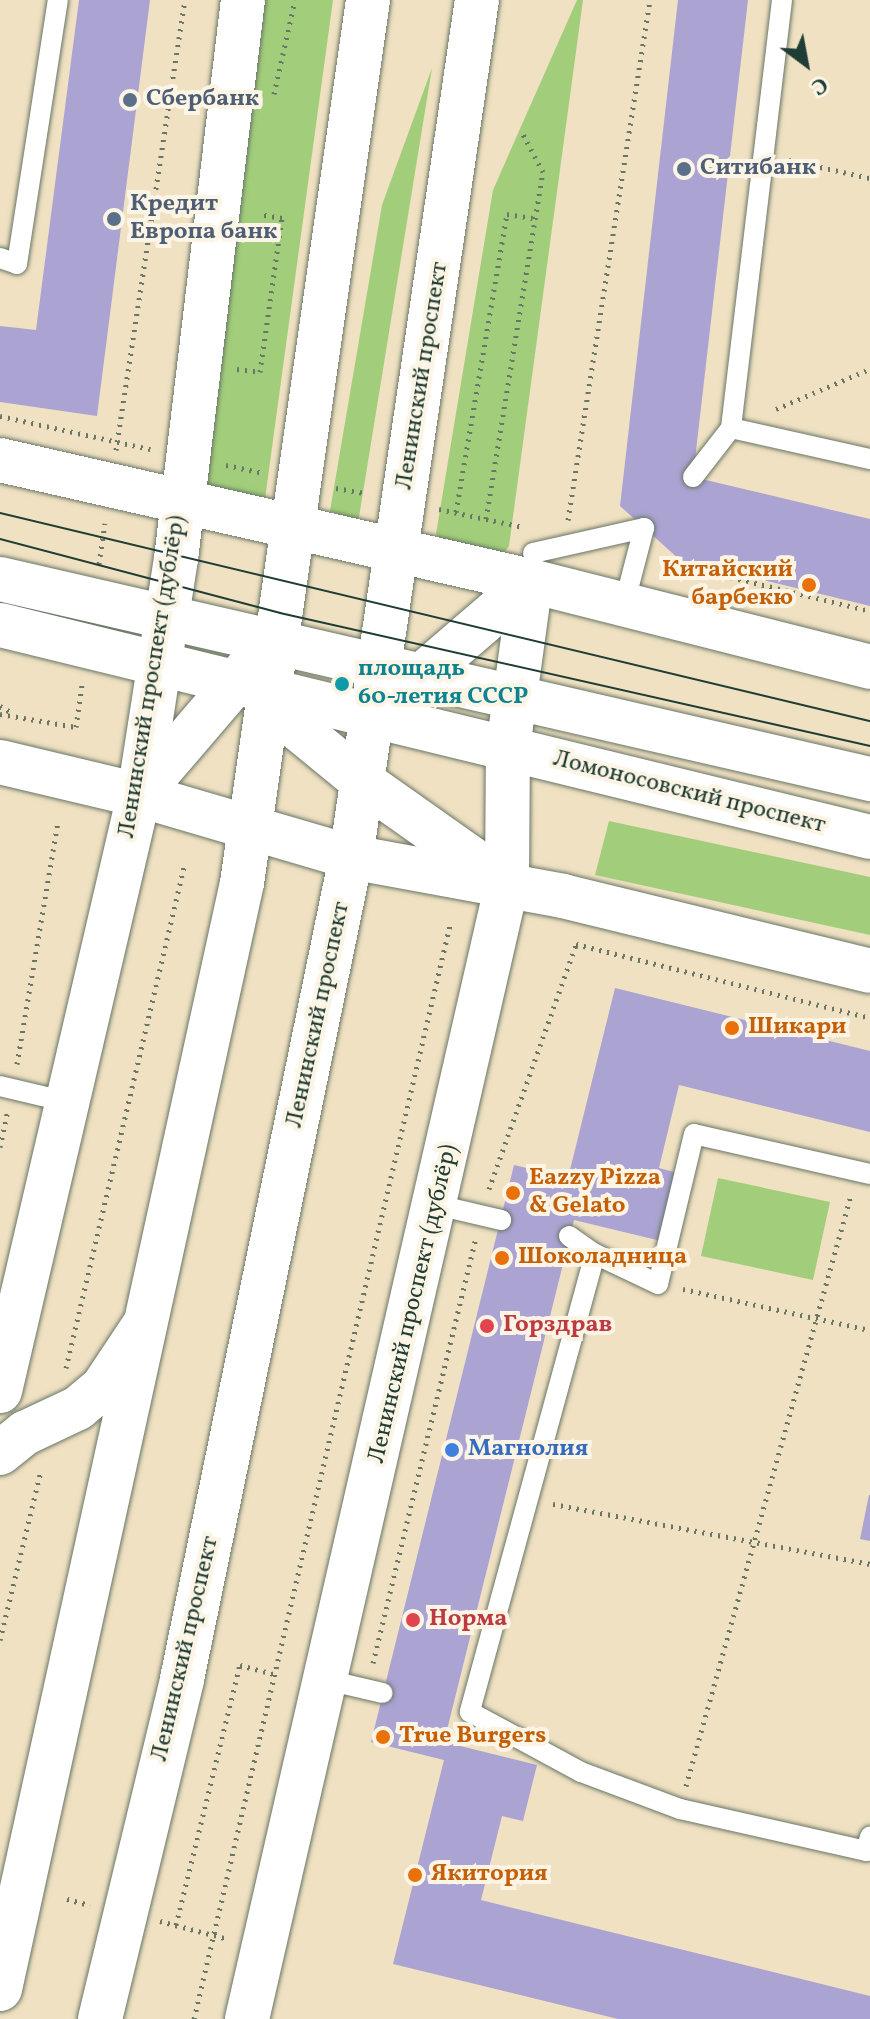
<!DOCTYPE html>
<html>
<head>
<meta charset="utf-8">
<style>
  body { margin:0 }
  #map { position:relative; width:870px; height:2019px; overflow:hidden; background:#f0e1c2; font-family:Vollkorn,serif }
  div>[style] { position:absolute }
  .green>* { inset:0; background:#a2ce7b }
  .building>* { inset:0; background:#aba3d2 }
  .path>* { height:5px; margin-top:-2.5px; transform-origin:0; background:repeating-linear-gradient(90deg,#687666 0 2px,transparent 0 8px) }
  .roads { filter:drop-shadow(0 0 2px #687666) drop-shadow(0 0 2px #687666) }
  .lane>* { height:20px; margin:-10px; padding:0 10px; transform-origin:10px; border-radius:10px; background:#fff }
  .secondary>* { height:44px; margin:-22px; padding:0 22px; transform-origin:22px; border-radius:22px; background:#fff }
  .primary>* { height:44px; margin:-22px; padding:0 22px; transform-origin:22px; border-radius:22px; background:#fff }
  .tram>* { height:2px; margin:-1px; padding:0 1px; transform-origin:1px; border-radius:1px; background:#1f3d34 }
  .dots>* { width:22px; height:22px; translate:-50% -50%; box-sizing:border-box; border:4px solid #fcf5e5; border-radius:50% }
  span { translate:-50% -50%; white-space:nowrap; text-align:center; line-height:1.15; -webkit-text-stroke:8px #fcf5e5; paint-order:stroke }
  .service-label { font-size:24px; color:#4e5e75; font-weight:700 }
  .left { translate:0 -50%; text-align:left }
  .street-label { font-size:24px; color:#1f3d34 }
  .food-label { font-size:24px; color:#c56008; font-weight:700 }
  .right { translate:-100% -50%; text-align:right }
  .culture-label { font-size:24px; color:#0d838f; font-weight:700 }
  .health-label { font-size:24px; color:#be3a42; font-weight:700 }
  .shop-label { font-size:24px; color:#366cbe; font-weight:700 }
  .north { position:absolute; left:766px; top:24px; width:80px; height:80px; -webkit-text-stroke:6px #fcf5e5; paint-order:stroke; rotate:148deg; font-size:22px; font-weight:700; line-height:32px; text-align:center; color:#1f3d34 }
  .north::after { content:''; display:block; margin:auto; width:28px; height:36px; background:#1f3d34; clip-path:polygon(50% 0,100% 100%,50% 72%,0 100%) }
</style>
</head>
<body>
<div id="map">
  <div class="green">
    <i style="clip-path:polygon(263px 0,333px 0,265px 499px,193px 499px)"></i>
    <i style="clip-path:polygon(577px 0,583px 0,509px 546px,504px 553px,444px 544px,436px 534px,493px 190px)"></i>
    <i style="clip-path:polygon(432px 68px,359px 517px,356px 521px,330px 511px,382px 205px)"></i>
    <i style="clip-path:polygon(609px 821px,870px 877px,870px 935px,595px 875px)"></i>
    <i style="clip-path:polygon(718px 1178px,830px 1202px,813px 1280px,701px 1256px)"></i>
  </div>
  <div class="building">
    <i style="clip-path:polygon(79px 0,150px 0,97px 416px,0 402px,0 326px,36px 330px)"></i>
    <i style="clip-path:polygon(678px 0,748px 0,693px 477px,870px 519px,870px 606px,680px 560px,620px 506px)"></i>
    <i style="clip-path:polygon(615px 988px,870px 1051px,870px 1132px,679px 1085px,659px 1168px,678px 1173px,661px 1241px,574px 1220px,444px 1742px,537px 1765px,523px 1821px,502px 1816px,481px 1900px,870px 1996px,870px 2019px,618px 2019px,393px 1964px,444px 1760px,371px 1742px,514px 1165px,568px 1178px)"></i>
    <i style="clip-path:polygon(869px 1495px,870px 1495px,870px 1541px,860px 1539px)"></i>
  </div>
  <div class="path">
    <i style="left:274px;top:94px;width:96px;rotate:-77.4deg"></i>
    <i style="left:789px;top:160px;width:83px;rotate:12.5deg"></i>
    <i style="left:237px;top:369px;width:23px;rotate:7deg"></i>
    <i style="left:260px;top:372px;width:156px;rotate:-81.9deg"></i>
    <i style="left:282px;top:218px;width:23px;rotate:-170deg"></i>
    <i style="left:776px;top:409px;width:102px;rotate:-23.1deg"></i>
    <i style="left:0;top:416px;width:154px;rotate:12.4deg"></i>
    <i style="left:116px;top:450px;width:455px;rotate:-81.3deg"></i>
    <i style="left:226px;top:465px;width:38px;rotate:12deg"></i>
    <i style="left:336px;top:488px;width:27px;rotate:10deg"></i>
    <i style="left:439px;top:509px;width:86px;rotate:12.1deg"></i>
    <i style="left:456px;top:512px;width:302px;rotate:-80.3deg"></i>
    <i style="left:507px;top:214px;width:26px;rotate:9deg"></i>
    <i style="left:486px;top:519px;width:352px;rotate:-80.7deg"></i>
    <i style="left:543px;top:172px;width:43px;rotate:-117.8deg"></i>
    <i style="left:568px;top:520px;width:526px;rotate:-81.04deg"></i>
    <i style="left:661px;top:560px;width:215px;rotate:13.7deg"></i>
    <i style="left:99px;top:564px;width:41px;rotate:-81.7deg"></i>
    <i style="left:0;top:706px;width:14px;rotate:30deg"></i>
    <i style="left:0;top:714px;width:77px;rotate:9.7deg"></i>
    <i style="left:76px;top:727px;width:42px;rotate:-81.9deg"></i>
    <i style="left:17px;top:1064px;width:246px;rotate:-80.4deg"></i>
    <i style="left:0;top:1147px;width:35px;rotate:-78deg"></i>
    <i style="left:489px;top:1189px;width:260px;rotate:-70.4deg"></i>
    <i style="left:576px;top:944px;width:303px;rotate:14.1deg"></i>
    <i style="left:683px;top:1289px;width:191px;rotate:12.4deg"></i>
    <i style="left:66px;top:1368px;width:515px;rotate:-76.75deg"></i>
    <i style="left:553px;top:1504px;width:323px;rotate:10.7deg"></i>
    <i style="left:0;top:1640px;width:174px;rotate:-76.4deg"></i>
    <i style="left:373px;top:1663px;width:434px;rotate:-76.4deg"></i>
    <i style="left:686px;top:1786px;width:614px;rotate:-74.4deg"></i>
    <i style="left:67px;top:1899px;width:24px;rotate:15deg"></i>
    <i style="left:160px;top:1921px;width:70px;rotate:14.8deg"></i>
    <i style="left:176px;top:1925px;width:268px;rotate:-76.2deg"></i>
    <i style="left:240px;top:1665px;width:39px;rotate:15deg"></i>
    <i style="left:194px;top:2019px;width:1124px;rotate:-76.83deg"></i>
  </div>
  <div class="roads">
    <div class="lane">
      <i style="left:782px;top:0;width:431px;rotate:96.8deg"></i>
      <i style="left:731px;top:428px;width:142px;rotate:12.6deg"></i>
      <i style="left:0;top:258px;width:18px;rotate:19deg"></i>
      <i style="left:17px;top:264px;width:267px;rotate:-81.2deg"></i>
      <i style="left:693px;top:477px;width:62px;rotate:-52.2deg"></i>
      <i style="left:533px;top:553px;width:114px;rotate:-12.7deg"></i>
      <i style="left:644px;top:528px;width:80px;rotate:104.6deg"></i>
      <i style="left:0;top:1086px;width:69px;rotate:13.4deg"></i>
      <i style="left:870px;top:1174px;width:180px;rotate:-167.2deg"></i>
      <i style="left:694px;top:1134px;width:154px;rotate:103.5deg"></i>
      <i style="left:658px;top:1284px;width:70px;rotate:-154.5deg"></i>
      <i style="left:595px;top:1254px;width:475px;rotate:105.3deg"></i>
      <i style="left:470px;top:1712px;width:126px;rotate:28.4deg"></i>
      <i style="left:581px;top:1772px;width:106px;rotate:20.5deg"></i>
      <i style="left:680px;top:1809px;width:191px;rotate:12.7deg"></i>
      <i style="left:866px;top:1851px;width:15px;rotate:-74deg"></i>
      <i style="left:437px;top:1205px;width:66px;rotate:13.2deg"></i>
      <i style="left:569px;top:1236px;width:32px;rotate:35deg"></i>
      <i style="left:327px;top:1680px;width:57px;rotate:13.1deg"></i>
    </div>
    <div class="secondary">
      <i style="left:0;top:460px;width:545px;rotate:12.84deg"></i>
      <i style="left:531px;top:581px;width:350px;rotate:14.2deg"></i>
      <i style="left:0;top:579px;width:893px;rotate:12.95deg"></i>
      <i style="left:0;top:625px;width:895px;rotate:13.69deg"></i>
      <i style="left:268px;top:689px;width:41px;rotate:55.9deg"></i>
      <i style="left:291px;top:723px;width:93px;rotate:39.3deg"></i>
      <i style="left:363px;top:782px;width:166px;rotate:35.2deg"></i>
      <i style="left:406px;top:689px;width:165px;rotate:-40.8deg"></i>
      <i style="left:0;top:762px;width:143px;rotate:13.4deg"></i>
      <i style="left:139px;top:795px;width:221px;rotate:16.3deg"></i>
      <i style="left:351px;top:857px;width:216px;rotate:10.4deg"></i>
      <i style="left:563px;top:896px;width:316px;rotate:13.7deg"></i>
      <i style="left:139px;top:795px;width:174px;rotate:-49.4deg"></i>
      <i style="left:0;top:1391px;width:612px;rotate:-76.87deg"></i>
      <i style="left:139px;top:795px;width:239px;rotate:-81.1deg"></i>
      <i style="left:176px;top:559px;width:563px;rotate:-83.17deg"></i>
      <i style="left:0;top:1453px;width:32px;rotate:-39deg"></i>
      <i style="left:25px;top:1433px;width:59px;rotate:-25.3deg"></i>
      <i style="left:78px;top:1408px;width:33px;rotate:-40deg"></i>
      <i style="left:103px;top:1387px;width:74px;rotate:-56.5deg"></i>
      <i style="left:247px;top:2019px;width:1164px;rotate:-77.1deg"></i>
      <i style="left:507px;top:884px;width:136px;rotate:-89.6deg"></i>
      <i style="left:508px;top:748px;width:169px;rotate:-82.2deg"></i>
    </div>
    <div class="primary">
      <i style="left:0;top:1989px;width:1132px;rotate:-77.66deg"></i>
      <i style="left:242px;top:883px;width:892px;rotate:-81.88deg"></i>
      <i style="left:100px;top:2019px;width:350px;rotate:-76.4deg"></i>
      <i style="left:182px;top:1679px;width:839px;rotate:-78.38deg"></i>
      <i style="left:351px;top:857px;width:866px;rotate:-81.64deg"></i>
    </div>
  </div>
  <div class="tram">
    <i style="left:0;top:513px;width:895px;rotate:13.45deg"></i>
    <i style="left:0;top:539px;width:290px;rotate:14.8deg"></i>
    <i style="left:280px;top:613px;width:605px;rotate:12.7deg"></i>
  </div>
  <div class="dots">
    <i style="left:130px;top:100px;background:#5c6f8a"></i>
    <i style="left:684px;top:169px;background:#5c6f8a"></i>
    <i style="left:114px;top:219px;background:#5c6f8a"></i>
    <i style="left:809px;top:585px;background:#e8710a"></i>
    <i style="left:342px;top:684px;background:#0f9aa8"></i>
    <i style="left:732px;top:1028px;background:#e8710a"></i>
    <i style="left:513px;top:1193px;background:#e8710a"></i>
    <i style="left:502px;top:1258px;background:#e8710a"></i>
    <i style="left:487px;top:1326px;background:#e0444e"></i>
    <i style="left:452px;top:1450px;background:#3f7fe0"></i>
    <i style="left:413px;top:1620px;background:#e0444e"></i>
    <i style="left:383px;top:1737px;background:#e8710a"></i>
    <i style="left:415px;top:1875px;background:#e8710a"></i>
  </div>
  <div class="service-label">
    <span class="left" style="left:146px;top:100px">Сбербанк</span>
    <span class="left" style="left:700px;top:169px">Ситибанк</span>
    <span class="left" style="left:130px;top:219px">Кредит<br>Европа банк</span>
  </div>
  <div class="street-label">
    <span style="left:423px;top:376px;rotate:-81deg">Ленинский проспект</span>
    <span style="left:153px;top:677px;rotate:-81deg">Ленинский проспект (дублёр)</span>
    <span style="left:689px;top:793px;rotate:14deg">Ломоносовский проспект</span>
    <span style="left:319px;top:1015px;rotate:-78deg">Ленинский проспект</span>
    <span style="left:414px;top:1304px;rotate:-77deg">Ленинский проспект (дублёр)</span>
    <span style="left:186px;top:1649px;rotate:-77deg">Ленинский проспект</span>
  </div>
  <div class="food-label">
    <span class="right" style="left:793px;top:585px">Китайский<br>барбекю</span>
    <span class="left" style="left:748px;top:1028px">Шикари</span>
    <span class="left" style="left:529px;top:1193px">Eazzy Pizza<br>&amp; Gelato</span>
    <span class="left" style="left:518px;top:1258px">Шоколадница</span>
    <span class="left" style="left:399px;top:1737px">True Burgers</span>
    <span class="left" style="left:431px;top:1875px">Якитория</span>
  </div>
  <div class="culture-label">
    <span class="left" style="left:358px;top:684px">площадь<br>60-летия СССР</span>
  </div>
  <div class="health-label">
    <span class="left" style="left:503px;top:1326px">Горздрав</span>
    <span class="left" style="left:429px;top:1620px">Норма</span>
  </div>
  <div class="shop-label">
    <span class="left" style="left:468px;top:1450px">Магнолия</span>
  </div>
  <div class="north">С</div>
</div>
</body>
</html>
